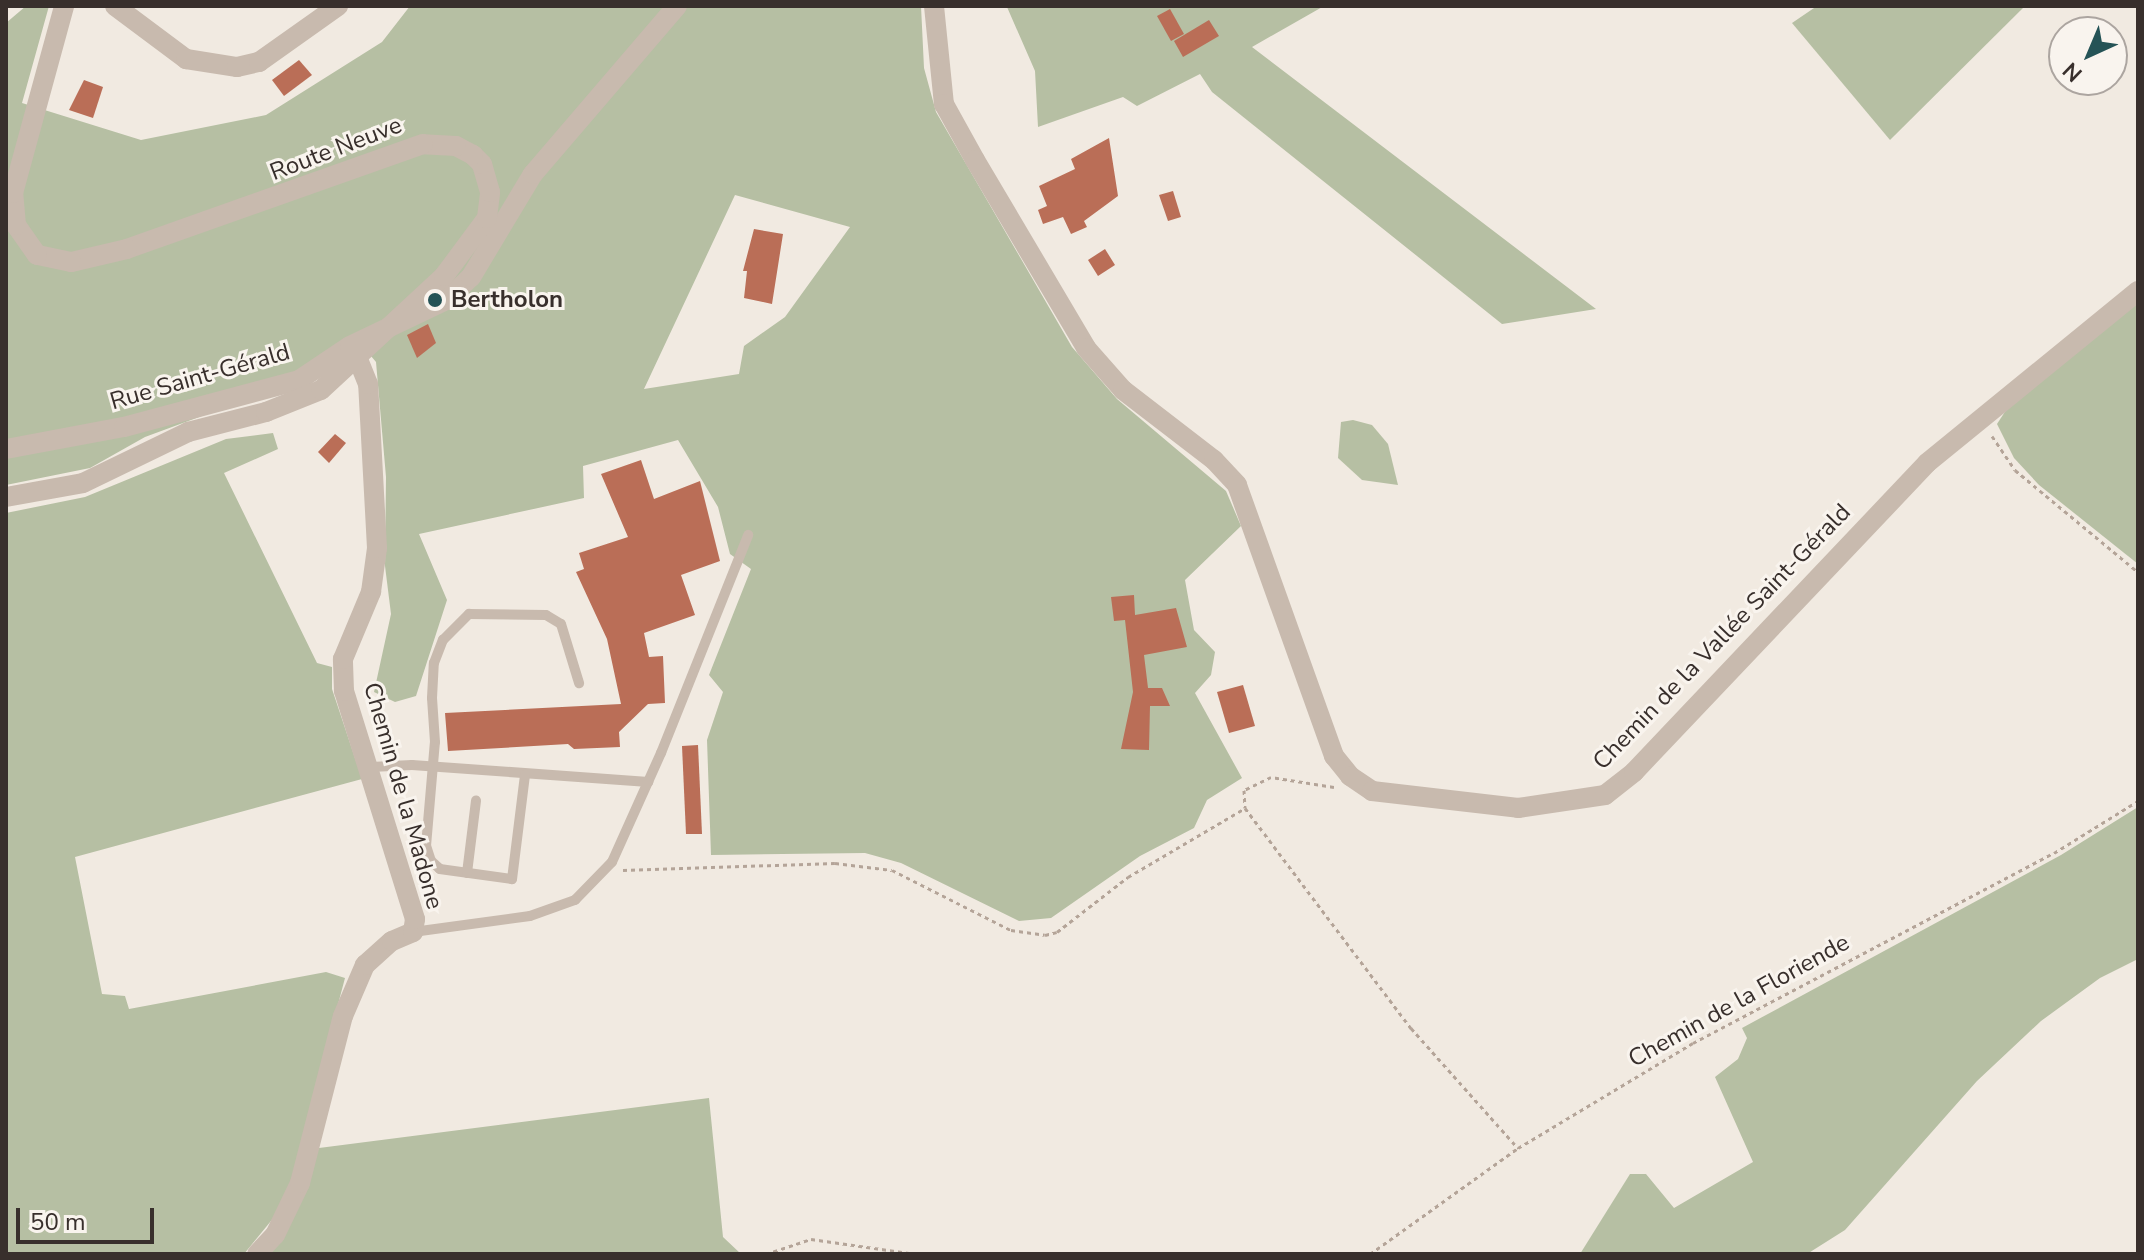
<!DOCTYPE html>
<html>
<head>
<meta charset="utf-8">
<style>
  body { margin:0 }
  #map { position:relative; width:2144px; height:1260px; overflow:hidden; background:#f1eae1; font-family:"Nunito Sans",sans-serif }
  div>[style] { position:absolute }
  .green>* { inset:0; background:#b6bfa3 }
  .building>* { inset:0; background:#ba6e57 }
  .path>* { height:3px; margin-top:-1.5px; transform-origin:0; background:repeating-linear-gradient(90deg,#b4a498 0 4px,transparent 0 8px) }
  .service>* { height:10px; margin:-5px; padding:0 5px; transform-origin:5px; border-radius:5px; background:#c8baae }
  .minor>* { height:20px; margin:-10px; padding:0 10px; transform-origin:10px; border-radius:10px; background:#c8baae }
  .tertiary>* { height:20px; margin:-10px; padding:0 10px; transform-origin:10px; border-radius:10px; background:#c8baae }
  .dots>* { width:22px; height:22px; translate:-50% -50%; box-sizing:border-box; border:4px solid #f9f4ee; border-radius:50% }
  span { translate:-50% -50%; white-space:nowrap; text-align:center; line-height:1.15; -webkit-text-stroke:6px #f9f4ee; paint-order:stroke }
  .street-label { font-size:24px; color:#382f2c }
  .poi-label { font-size:24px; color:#382f2c; font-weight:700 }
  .left { translate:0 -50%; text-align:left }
  .frame { position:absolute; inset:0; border:8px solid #382f2c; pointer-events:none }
  .north { position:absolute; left:2048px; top:16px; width:80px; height:80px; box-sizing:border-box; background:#f9f4ee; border:2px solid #aca5a0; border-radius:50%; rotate:224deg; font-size:22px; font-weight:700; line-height:32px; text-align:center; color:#382f2c }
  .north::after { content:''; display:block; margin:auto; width:28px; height:36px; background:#255356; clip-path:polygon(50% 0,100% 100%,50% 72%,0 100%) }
  .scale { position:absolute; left:16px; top:1208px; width:138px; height:36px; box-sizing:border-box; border:4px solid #382f2c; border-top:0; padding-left:10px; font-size:24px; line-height:28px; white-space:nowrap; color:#382f2c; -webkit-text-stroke:6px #f9f4ee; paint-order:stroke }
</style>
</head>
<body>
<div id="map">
  <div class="green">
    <i style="clip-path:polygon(evenodd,26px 6px,49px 6px,22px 103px,141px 140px,266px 115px,382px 42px,410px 6px,921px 6px,924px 68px,936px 112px,1072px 347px,1117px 399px,1226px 491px,1241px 526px,1185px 580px,1194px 630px,1215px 652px,1211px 675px,1195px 693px,1242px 778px,1207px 800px,1194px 828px,1140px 856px,1051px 918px,1019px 921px,901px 863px,865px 853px,711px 855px,707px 740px,723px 692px,709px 675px,751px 569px,730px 554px,718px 507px,678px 440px,583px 466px,584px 498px,419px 534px,447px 600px,416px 696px,395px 702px,374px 692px,391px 614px,385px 566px,386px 477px,376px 362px,355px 337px,302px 379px,145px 437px,90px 468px,6px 485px,6px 23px,26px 6px,735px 195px,850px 227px,785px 317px,744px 346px,739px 374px,644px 389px,735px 195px)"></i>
    <i style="clip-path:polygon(999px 6px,1324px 6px,1252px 47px,1596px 309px,1502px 324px,1212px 92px,1200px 74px,1137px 106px,1123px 97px,1038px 127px,1035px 71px,1007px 7px)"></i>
    <i style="clip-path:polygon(1817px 6px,2025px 6px,1890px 140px,1792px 23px)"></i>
    <i style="clip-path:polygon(2138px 300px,2138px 564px,2039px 485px,2014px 458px,1997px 424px,2010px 404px)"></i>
    <i style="clip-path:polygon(1353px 420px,1372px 425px,1388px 444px,1398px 485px,1362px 480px,1338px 458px,1341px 422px)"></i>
    <i style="clip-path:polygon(273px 433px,278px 449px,224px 473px,317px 663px,332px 667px,332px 689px,362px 779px,75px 857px,102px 994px,125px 996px,129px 1009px,326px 972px,345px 978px,289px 1189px,275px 1216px,244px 1254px,6px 1254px,6px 513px,85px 497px,226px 439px)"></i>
    <i style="clip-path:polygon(2138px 807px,2138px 959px,2100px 978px,2041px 1021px,1977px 1081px,1845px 1230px,1807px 1254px,1580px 1254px,1630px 1174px,1646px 1174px,1674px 1208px,1753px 1162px,1715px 1077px,1738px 1059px,1747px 1038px,1742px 1028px,2061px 855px)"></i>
    <i style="clip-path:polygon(709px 1098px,723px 1237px,741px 1254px,270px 1254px,319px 1148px)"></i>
  </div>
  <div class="building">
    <i style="clip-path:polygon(1170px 9px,1184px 34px,1171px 41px,1157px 16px)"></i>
    <i style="clip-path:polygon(1209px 20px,1219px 36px,1183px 57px,1174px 41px)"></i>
    <i style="clip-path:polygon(299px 60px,312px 75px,284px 96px,272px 80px)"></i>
    <i style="clip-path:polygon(84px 80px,103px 87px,93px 118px,69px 110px)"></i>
    <i style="clip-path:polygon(1109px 138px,1118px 196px,1084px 221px,1087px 227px,1071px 234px,1063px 217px,1043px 224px,1038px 210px,1047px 206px,1039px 186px,1075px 169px,1071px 159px)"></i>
    <i style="clip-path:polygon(1173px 191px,1181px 217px,1168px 221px,1159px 195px)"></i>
    <i style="clip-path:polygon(754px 229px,783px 234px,772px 304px,744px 298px,747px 271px,743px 271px)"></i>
    <i style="clip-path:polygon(1105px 249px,1115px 265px,1098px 276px,1088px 260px)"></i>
    <i style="clip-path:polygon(428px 324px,436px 343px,417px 358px,407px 335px)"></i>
    <i style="clip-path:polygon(335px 434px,346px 443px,329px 463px,318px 452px)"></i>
    <i style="clip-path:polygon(641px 460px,654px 499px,700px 481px,720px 561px,681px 575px,695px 615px,644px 633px,649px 657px,663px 656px,665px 703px,648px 704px,619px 732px,620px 747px,574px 749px,568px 744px,448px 751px,445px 713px,621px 704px,607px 639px,576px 572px,584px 569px,579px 553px,628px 537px,601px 474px)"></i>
    <i style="clip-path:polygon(1134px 595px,1135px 615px,1176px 608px,1187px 647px,1144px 655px,1148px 688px,1162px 688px,1170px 706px,1150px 706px,1149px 750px,1121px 749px,1133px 692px,1125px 620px,1114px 621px,1111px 597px)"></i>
    <i style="clip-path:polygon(1243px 685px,1255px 726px,1229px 733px,1217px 692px)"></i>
    <i style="clip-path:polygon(698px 745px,702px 834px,686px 834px,682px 746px)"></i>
  </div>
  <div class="path">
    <i style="left:1992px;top:436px;width:41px;rotate:55.9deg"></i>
    <i style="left:2015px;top:470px;width:160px;rotate:39.7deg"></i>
    <i style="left:1334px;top:787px;width:64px;rotate:-171deg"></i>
    <i style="left:1271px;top:777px;width:30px;rotate:154deg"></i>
    <i style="left:1244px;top:790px;width:18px;rotate:87deg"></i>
    <i style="left:1245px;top:808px;width:276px;rotate:53deg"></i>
    <i style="left:1411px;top:1028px;width:161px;rotate:48.3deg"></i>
    <i style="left:623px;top:870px;width:212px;rotate:-1.9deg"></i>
    <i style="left:835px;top:863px;width:57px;rotate:7deg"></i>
    <i style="left:892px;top:870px;width:133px;rotate:26.8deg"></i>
    <i style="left:1011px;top:930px;width:34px;rotate:8deg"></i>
    <i style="left:1045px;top:935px;width:12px;rotate:-14deg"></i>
    <i style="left:1057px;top:932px;width:90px;rotate:-37.8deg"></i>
    <i style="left:1128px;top:877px;width:136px;rotate:-30.5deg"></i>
    <i style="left:766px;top:1254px;width:47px;rotate:-18.4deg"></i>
    <i style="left:811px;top:1239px;width:106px;rotate:8.1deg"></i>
    <i style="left:1370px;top:1254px;width:182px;rotate:-35.6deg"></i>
    <i style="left:1518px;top:1148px;width:204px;rotate:-31deg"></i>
    <i style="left:1693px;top:1043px;width:408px;rotate:-27.8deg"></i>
    <i style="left:2054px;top:853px;width:99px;rotate:-31.8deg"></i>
  </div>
  <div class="service">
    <i style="left:371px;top:767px;width:41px;rotate:-2.8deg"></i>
    <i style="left:412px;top:765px;width:237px;rotate:4.1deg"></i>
    <i style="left:525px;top:775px;width:105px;rotate:97.1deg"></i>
    <i style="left:512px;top:879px;width:73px;rotate:-172.1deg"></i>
    <i style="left:440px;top:869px;width:12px;rotate:-138deg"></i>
    <i style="left:431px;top:861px;width:16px;rotate:-108deg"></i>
    <i style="left:426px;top:846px;width:104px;rotate:-85.1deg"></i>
    <i style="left:435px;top:742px;width:44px;rotate:-93.9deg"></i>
    <i style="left:432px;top:698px;width:35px;rotate:-87deg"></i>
    <i style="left:434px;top:663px;width:25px;rotate:-69deg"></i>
    <i style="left:443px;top:640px;width:37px;rotate:-45deg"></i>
    <i style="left:469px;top:614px;width:77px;rotate:0.7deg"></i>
    <i style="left:546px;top:615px;width:17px;rotate:31deg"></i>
    <i style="left:561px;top:624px;width:62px;rotate:73deg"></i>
    <i style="left:467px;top:873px;width:73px;rotate:-82.9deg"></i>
    <i style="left:413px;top:932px;width:118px;rotate:-7.8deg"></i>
    <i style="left:530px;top:916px;width:48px;rotate:-19.6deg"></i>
    <i style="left:575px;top:900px;width:53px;rotate:-45.8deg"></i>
    <i style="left:612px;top:862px;width:120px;rotate:-65.8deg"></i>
    <i style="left:661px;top:753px;width:235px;rotate:-68.2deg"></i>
  </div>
  <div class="minor">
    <i style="left:115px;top:6px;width:89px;rotate:36.7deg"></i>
    <i style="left:186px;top:59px;width:52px;rotate:8.9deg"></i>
    <i style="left:237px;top:67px;width:23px;rotate:-13deg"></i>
    <i style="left:259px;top:62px;width:97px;rotate:-35.3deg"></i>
    <i style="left:934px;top:6px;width:99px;rotate:84.2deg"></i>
    <i style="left:944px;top:104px;width:64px;rotate:61deg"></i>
    <i style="left:975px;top:160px;width:218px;rotate:59.4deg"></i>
    <i style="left:1086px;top:348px;width:56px;rotate:48.6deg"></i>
    <i style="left:1123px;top:390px;width:115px;rotate:37.6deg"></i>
    <i style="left:1214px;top:460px;width:34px;rotate:47deg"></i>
    <i style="left:1237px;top:485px;width:288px;rotate:70.3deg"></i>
    <i style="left:1334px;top:756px;width:26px;rotate:51deg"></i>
    <i style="left:1350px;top:776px;width:27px;rotate:34deg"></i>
    <i style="left:1372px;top:791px;width:147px;rotate:6.6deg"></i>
    <i style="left:1518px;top:808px;width:88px;rotate:-8.5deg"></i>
    <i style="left:1605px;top:795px;width:37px;rotate:-38deg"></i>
    <i style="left:1634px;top:772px;width:426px;rotate:-46.5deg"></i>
    <i style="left:1927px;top:463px;width:272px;rotate:-39.2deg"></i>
    <i style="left:6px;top:449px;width:120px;rotate:-10.6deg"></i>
    <i style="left:124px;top:427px;width:181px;rotate:-15deg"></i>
    <i style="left:299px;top:380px;width:61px;rotate:-33.7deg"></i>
    <i style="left:350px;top:346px;width:109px;rotate:-25.6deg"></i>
    <i style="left:448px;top:299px;width:32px;rotate:-44deg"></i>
    <i style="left:471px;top:277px;width:120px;rotate:-59deg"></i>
    <i style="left:533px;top:174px;width:221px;rotate:-49.4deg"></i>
    <i style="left:257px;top:1254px;width:26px;rotate:-47deg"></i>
    <i style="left:275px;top:1235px;width:58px;rotate:-64.3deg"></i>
    <i style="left:300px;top:1183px;width:172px;rotate:-75.6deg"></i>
    <i style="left:343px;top:1016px;width:56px;rotate:-66.7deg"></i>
    <i style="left:365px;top:965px;width:36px;rotate:-42deg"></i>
    <i style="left:392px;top:941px;width:23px;rotate:-23deg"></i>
    <i style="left:413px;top:932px;width:13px;rotate:-81deg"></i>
    <i style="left:415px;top:919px;width:239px;rotate:-107.3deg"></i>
    <i style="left:344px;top:691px;width:32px;rotate:-92deg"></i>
    <i style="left:343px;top:659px;width:73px;rotate:-67.3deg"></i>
    <i style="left:371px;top:592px;width:44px;rotate:-82.2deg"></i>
    <i style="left:377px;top:548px;width:164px;rotate:-93.1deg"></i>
    <i style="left:368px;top:384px;width:27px;rotate:-112deg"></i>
  </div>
  <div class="tertiary">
    <i style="left:6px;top:497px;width:78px;rotate:-10.3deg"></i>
    <i style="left:83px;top:483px;width:117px;rotate:-25.9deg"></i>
    <i style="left:188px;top:432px;width:81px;rotate:-14.4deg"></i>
    <i style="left:266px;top:412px;width:59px;rotate:-21.8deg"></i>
    <i style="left:321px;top:390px;width:168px;rotate:-42.8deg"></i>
    <i style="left:444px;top:276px;width:72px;rotate:-53.4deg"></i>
    <i style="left:487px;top:218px;width:26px;rotate:-83deg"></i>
    <i style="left:490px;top:192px;width:29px;rotate:-106deg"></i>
    <i style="left:482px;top:164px;width:13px;rotate:-135deg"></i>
    <i style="left:473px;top:155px;width:19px;rotate:-152deg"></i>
    <i style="left:456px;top:146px;width:33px;rotate:-177deg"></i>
    <i style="left:423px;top:144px;width:314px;rotate:160.5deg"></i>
    <i style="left:127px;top:249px;width:57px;rotate:166.9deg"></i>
    <i style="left:71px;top:262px;width:35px;rotate:-168deg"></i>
    <i style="left:37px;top:255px;width:37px;rotate:-125deg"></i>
    <i style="left:16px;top:225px;width:32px;rotate:-95deg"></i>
    <i style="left:13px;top:193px;width:194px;rotate:-74.7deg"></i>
  </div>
  <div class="dots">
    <i style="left:435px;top:300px;background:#255356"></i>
  </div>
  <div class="street-label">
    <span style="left:336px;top:149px;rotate:-21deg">Route Neuve</span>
    <span style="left:200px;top:377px;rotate:-16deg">Rue Saint-Gérald</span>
    <span style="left:1722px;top:637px;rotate:-46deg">Chemin de la Vallée Saint-Gérald</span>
    <span style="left:403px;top:796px;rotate:74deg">Chemin de la Madone</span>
    <span style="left:1739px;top:1001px;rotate:-29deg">Chemin de la Floriende</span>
  </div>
  <div class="poi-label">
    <span class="left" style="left:451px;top:300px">Bertholon</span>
  </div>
  <div class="frame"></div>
  <div class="north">N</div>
  <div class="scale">50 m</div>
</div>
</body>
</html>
